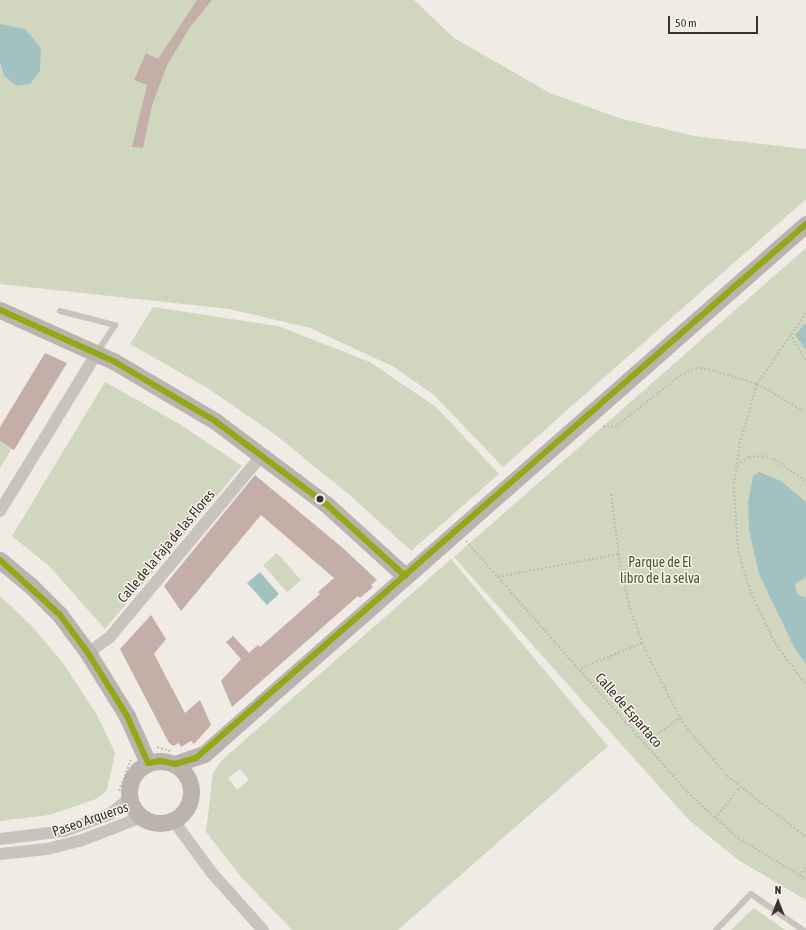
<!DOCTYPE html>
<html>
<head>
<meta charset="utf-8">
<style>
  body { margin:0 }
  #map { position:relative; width:806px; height:930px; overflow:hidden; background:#f0ebe5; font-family:"Asap Condensed",sans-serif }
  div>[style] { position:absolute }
  .green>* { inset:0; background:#d1d6bf }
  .water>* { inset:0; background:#a1c2c1 }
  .building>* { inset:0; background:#c3afa7 }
  .path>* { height:2px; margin-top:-1px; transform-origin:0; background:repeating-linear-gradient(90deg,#c2bbb6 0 2px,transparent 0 4px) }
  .lane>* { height:6px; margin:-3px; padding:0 3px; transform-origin:3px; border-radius:3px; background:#c9c3be }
  .street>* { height:12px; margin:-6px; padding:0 6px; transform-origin:6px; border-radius:6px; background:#c9c3be }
  .secondary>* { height:17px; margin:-8.5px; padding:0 8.5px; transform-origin:8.5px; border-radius:8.5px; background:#bab3ae }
  .secondary>.ring { margin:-8.5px; padding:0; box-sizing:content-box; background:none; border:17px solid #bab3ae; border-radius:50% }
  .bus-1>* { height:6px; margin:-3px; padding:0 3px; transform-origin:3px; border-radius:3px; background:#90a916 }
  .dots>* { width:11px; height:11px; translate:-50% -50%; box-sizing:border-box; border:2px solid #fbf5ee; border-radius:50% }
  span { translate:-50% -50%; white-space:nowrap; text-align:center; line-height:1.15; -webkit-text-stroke:3px #fbf5ee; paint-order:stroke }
  .street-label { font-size:14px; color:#3b302b }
  .park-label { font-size:14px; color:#4a5a2e }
  .north { position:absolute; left:758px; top:882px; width:40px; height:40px; -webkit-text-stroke:3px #fbf5ee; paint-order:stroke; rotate:0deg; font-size:11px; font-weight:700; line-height:16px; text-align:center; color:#3b302b }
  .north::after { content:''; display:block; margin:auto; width:14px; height:18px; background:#3b302b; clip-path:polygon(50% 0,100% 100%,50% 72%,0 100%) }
  .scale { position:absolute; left:668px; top:16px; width:90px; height:18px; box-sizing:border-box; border:2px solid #3b302b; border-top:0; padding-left:5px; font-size:12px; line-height:14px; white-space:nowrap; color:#3b302b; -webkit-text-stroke:3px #fbf5ee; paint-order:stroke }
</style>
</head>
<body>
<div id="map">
  <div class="green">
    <i style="clip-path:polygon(0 0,414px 0,454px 38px,550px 93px,619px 118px,694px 136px,806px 149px,806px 199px,503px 467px,434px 395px,394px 367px,310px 328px,229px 309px,0 284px)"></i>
    <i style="clip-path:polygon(806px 248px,806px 900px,738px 860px,689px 820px,454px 557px)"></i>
    <i style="clip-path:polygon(153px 307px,278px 326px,370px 362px,436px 407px,499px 474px,411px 551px,352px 497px,277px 436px,209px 389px,130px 344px)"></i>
    <i style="clip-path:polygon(105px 382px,178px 423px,242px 466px,105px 629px,49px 566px,12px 536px)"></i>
    <i style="clip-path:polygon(0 441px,12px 448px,0 468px)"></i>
    <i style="clip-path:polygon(277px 553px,301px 580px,287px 592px,263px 565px)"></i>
    <i style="clip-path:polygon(evenodd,451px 559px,608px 746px,398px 930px,292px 930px,242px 878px,206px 832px,213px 773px,222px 760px,451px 559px,240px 769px,249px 780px,237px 790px,228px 778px,240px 769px)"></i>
    <i style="clip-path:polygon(0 596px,31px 625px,63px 663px,97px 715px,115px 753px,107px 790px,96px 799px,49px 815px,0 821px)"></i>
    <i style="clip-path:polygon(754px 908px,785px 930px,731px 930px)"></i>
  </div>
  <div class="water">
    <i style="clip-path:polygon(0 24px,25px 29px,41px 48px,40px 71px,30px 84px,17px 86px,4px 76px,0 61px)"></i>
    <i style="clip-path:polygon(806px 323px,806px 350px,795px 335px)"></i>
    <i style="clip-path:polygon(759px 472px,781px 481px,806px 502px,806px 577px,795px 584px,797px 594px,806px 598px,806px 664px,794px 647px,759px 574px,749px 530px,748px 503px,753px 476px)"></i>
    <i style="clip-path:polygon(260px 572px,279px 594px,267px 605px,247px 583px)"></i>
  </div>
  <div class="building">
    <i style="clip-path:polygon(197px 0,212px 0,190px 27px,167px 65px,152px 106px,143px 148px,132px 147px,147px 85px,134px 80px,146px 53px,158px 59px)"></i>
    <i style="clip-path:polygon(45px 353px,67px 363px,14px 450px,0 441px,0 427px)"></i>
    <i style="clip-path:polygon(255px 475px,344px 549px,377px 580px,371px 585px,373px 587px,360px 598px,358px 596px,232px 707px,221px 681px,241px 659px,226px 642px,233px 636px,249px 653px,258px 645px,260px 647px,320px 594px,318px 592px,334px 578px,261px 515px,181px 611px,164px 586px)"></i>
    <i style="clip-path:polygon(151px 615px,166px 639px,154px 654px,185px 713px,200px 700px,211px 725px,194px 744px,191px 741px,181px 747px,179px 743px,173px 746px,169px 743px,120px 649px)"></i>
  </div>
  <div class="path">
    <i style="left:806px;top:313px;width:86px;rotate:124.6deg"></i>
    <i style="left:757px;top:384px;width:60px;rotate:106.3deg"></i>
    <i style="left:740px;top:442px;width:45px;rotate:97.6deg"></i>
    <i style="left:734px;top:487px;width:64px;rotate:86.4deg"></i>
    <i style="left:738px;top:551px;width:44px;rotate:72.8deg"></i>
    <i style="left:751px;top:593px;width:55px;rotate:64.4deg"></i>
    <i style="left:775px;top:643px;width:52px;rotate:53.6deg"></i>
    <i style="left:790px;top:334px;width:31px;rotate:59deg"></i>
    <i style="left:603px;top:426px;width:12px;rotate:5deg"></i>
    <i style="left:615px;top:427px;width:79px;rotate:-38.3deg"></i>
    <i style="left:677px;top:378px;width:21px;rotate:-28deg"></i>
    <i style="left:696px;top:368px;width:12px;rotate:5deg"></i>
    <i style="left:708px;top:369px;width:51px;rotate:17deg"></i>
    <i style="left:757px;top:384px;width:56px;rotate:29.7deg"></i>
    <i style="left:737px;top:465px;width:14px;rotate:-34deg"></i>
    <i style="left:749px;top:457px;width:13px;rotate:-4deg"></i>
    <i style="left:762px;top:456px;width:16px;rotate:18deg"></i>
    <i style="left:777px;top:461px;width:35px;rotate:35deg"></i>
    <i style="left:611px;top:494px;width:77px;rotate:82.5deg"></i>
    <i style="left:621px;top:570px;width:39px;rotate:77deg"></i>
    <i style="left:630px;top:608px;width:37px;rotate:71deg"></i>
    <i style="left:642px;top:643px;width:89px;rotate:63.1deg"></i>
    <i style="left:682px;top:722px;width:70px;rotate:50.2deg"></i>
    <i style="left:727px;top:776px;width:100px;rotate:37.7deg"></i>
    <i style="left:466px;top:541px;width:334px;rotate:48.6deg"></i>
    <i style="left:687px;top:792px;width:69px;rotate:42deg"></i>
    <i style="left:738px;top:838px;width:79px;rotate:31.1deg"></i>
    <i style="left:498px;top:577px;width:123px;rotate:-10.8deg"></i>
    <i style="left:581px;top:668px;width:66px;rotate:-22.3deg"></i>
    <i style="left:644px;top:743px;width:44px;rotate:-34.8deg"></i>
    <i style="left:157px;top:747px;width:14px;rotate:17deg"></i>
    <i style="left:119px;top:791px;width:33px;rotate:-69deg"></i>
    <i style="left:715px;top:818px;width:40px;rotate:-51deg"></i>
    <i style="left:800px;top:876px;width:12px;rotate:-59deg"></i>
  </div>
  <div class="lane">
    <i style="left:60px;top:311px;width:57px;rotate:14.3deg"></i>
    <i style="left:115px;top:325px;width:33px;rotate:123deg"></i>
    <i style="left:716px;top:930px;width:50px;rotate:-45.8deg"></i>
    <i style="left:751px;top:894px;width:63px;rotate:34.7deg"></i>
  </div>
  <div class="street">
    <i style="left:0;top:511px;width:185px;rotate:-58.5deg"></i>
    <i style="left:88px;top:653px;width:26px;rotate:-36deg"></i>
    <i style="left:109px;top:638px;width:240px;rotate:-50.1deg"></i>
    <i style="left:173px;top:820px;width:66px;rotate:53.7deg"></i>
    <i style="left:212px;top:873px;width:76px;rotate:48.2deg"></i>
    <i style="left:0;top:839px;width:64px;rotate:-7.1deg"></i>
    <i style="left:64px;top:831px;width:49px;rotate:-20.3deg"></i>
    <i style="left:110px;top:814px;width:24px;rotate:-38deg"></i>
    <i style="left:0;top:854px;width:47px;rotate:-6.1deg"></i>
    <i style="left:47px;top:849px;width:34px;rotate:-14deg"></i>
    <i style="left:80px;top:841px;width:66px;rotate:-21.2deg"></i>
  </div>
  <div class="secondary">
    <i style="left:0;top:310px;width:126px;rotate:24.3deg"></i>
    <i style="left:115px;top:362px;width:116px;rotate:30.5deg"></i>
    <i style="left:215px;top:421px;width:139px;rotate:36.8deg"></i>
    <i style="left:326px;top:504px;width:107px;rotate:42.3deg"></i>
    <i style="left:0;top:560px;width:38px;rotate:40deg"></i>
    <i style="left:29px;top:584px;width:44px;rotate:45deg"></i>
    <i style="left:60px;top:615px;width:47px;rotate:53.6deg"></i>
    <i style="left:88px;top:653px;width:74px;rotate:58.2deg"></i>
    <i style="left:127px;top:716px;width:51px;rotate:65.9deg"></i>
    <i class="ring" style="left:129px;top:761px;width:45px;height:45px"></i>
    <i style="left:175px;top:764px;width:31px;rotate:-19deg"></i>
    <i style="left:204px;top:754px;width:802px;rotate:-41.36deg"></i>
  </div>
  <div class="bus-1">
    <i style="left:0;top:310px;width:126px;rotate:24.3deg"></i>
    <i style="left:115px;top:362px;width:116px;rotate:30.5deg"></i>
    <i style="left:215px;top:421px;width:139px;rotate:36.8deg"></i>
    <i style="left:326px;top:504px;width:107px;rotate:42.3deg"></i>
    <i style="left:0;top:560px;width:81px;rotate:42.5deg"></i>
    <i style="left:60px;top:615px;width:47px;rotate:53.6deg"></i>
    <i style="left:88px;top:653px;width:74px;rotate:58.2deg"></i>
    <i style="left:127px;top:716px;width:51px;rotate:65.9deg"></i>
    <i style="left:148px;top:763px;width:13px;rotate:-9deg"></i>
    <i style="left:161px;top:761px;width:14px;rotate:12deg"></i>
    <i style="left:175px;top:764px;width:22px;rotate:-16deg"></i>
    <i style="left:196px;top:758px;width:811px;rotate:-41.2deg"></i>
  </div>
  <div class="dots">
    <i style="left:320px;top:499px;background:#3b302b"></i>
  </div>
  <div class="street-label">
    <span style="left:166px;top:546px;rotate:-50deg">Calle de la Faja de las Flores</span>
    <span style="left:629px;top:710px;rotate:49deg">Calle de Espartaco</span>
    <span style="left:90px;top:819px;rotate:-19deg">Paseo Arqueros</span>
  </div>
  <div class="park-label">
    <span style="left:660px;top:570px">Parque de El<br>libro de la selva</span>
  </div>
  <div class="north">N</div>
  <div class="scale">50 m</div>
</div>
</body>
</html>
